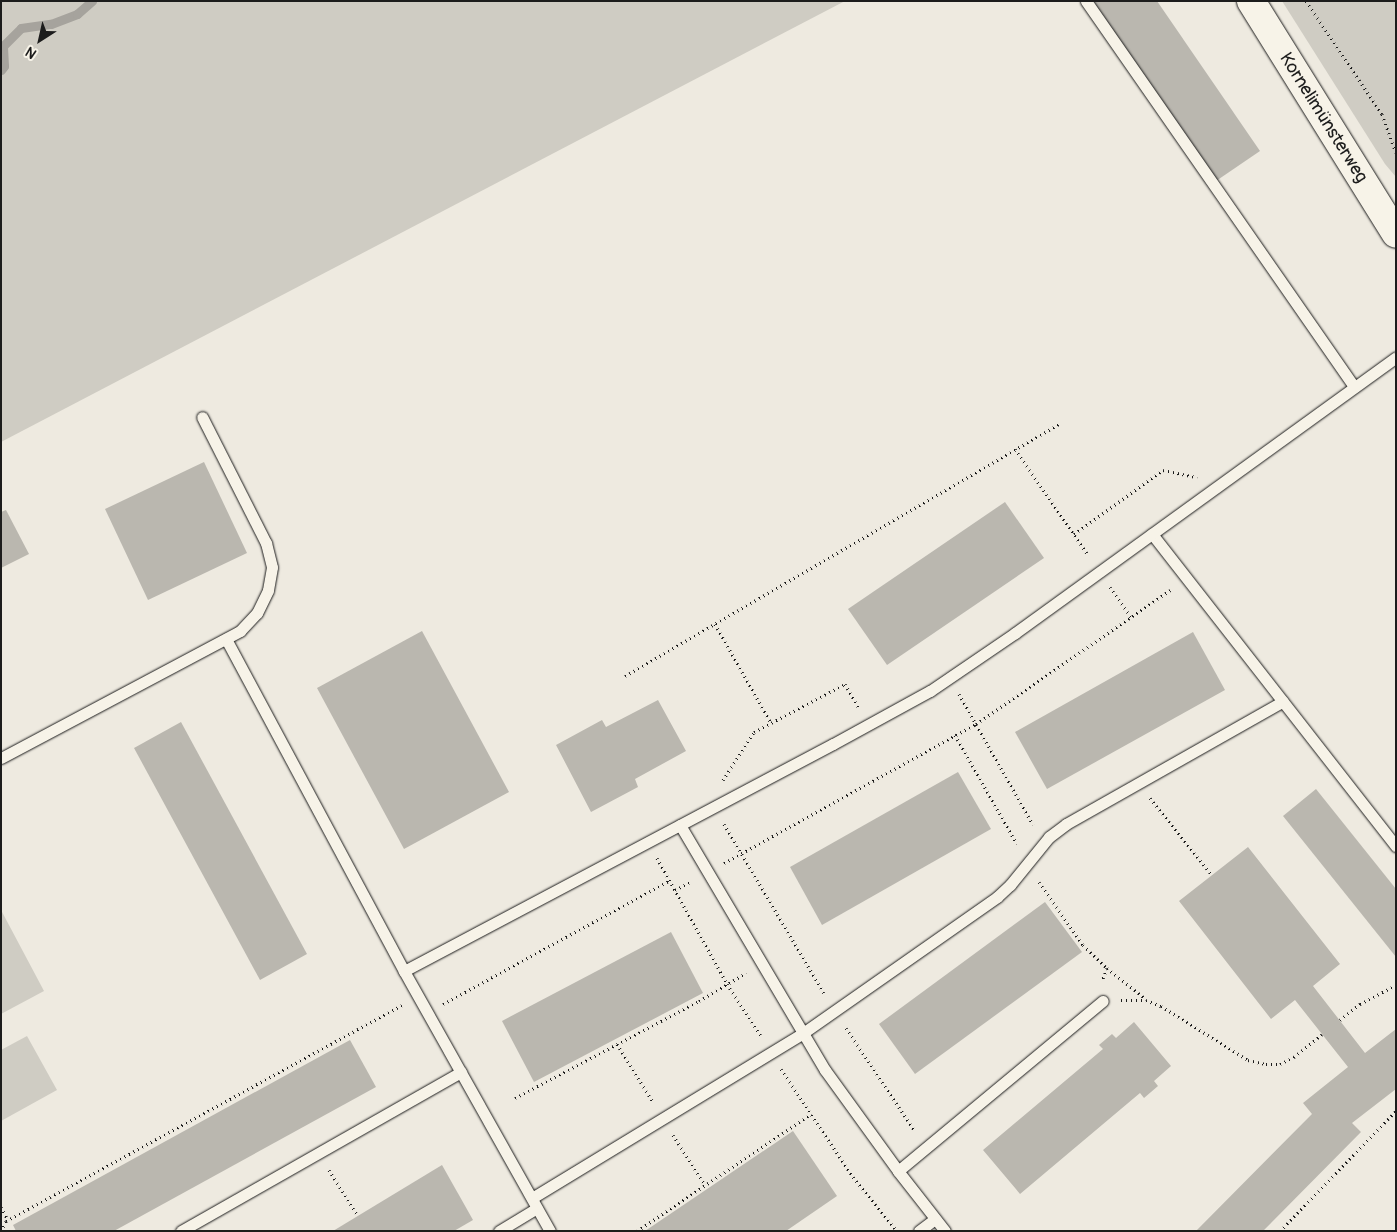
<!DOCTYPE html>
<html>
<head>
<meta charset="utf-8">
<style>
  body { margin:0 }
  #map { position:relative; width:1397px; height:1232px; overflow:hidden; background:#eeeae0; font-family:Pangolin,sans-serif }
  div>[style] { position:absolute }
  .green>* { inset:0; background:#cfccc3 }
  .stream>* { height:9px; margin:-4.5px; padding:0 4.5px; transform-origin:4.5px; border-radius:4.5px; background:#a6a39d }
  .building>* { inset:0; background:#bab7af }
  .path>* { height:3px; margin-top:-1.5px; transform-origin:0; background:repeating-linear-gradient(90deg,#1c1c1c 0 1px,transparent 0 5px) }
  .roads { filter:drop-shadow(0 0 1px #1c1c1c) drop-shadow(0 0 1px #1c1c1c) }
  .lane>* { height:11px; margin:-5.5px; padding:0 5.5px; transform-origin:5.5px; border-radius:5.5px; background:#f7f3e8 }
  .secondary>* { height:28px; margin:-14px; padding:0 14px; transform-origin:14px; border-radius:14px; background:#f7f3e8 }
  span { translate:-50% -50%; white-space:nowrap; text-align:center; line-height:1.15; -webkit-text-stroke:4px #f7f3e8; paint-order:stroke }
  .street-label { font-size:18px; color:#1c1c1c }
  .frame { position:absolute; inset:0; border:2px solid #1c1c1c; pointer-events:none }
  .north { position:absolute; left:15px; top:15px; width:50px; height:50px; -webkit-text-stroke:4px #f7f3e8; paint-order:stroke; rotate:215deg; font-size:14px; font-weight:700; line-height:20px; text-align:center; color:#1c1c1c }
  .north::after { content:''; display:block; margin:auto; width:18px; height:22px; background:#1c1c1c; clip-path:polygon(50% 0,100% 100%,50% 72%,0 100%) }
</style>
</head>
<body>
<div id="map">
  <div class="green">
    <i style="clip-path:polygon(1px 1px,845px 1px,1px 442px)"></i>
    <i style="clip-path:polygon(1282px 1px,1396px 1px,1396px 177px,1385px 164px)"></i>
    <i style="clip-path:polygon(1px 910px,44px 991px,1px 1014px)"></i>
    <i style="clip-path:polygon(27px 1036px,57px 1090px,1px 1121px,1px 1050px)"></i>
  </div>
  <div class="stream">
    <i style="left:1px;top:70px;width:5px;rotate:-53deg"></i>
    <i style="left:4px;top:66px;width:20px;rotate:-93deg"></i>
    <i style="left:3px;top:46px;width:25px;rotate:-45deg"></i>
    <i style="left:21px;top:28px;width:30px;rotate:-8deg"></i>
    <i style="left:51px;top:24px;width:28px;rotate:-21deg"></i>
    <i style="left:77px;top:14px;width:20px;rotate:-41deg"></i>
  </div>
  <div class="building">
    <i style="clip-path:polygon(1093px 1px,1157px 1px,1260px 151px,1216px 181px)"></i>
    <i style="clip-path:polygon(204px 462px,247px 553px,148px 600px,105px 509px)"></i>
    <i style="clip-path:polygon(1005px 502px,1044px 558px,887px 665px,848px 609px)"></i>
    <i style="clip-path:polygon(6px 510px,29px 554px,1px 568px,1px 512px)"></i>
    <i style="clip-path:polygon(422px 631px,509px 792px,404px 849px,317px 688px)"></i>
    <i style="clip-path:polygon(1193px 632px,1225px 690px,1047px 789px,1015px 732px)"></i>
    <i style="clip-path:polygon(658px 700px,686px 751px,635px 779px,638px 787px,591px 812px,556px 745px,602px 720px,606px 727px)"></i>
    <i style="clip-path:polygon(181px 722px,307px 954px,260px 980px,134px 748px)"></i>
    <i style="clip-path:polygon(958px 772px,991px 829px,822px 925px,790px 867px)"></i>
    <i style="clip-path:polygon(1316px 789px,1396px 889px,1396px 957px,1283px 816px)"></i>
    <i style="clip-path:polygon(1248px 847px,1340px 964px,1313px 986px,1365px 1053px,1396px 1029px,1396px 1089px,1352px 1123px,1361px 1132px,1263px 1231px,1196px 1231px,1312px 1114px,1303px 1103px,1348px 1067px,1295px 1000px,1271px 1019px,1179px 901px)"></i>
    <i style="clip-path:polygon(1045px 902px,1082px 952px,915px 1074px,879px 1024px)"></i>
    <i style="clip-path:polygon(671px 932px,703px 993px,534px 1082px,502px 1021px)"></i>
    <i style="clip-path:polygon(1134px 1022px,1171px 1066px,1154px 1081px,1158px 1086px,1144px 1098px,1140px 1093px,1020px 1194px,983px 1150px,1103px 1049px,1099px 1045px,1112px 1034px,1116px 1038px)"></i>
    <i style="clip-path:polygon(350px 1040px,376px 1087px,114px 1231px,16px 1231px,13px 1225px)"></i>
    <i style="clip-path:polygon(793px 1131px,837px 1196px,786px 1231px,645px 1231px)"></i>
    <i style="clip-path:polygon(442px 1165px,473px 1220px,454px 1231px,333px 1231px)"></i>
  </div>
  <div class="path">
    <i style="left:1306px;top:1px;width:136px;rotate:56.1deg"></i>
    <i style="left:1382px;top:114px;width:41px;rotate:70.3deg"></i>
    <i style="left:1015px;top:449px;width:129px;rotate:55.4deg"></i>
    <i style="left:1074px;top:534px;width:110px;rotate:-35.7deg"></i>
    <i style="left:1163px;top:470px;width:35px;rotate:12deg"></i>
    <i style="left:1110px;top:587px;width:37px;rotate:55deg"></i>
    <i style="left:715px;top:624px;width:114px;rotate:60.5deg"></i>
    <i style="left:625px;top:676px;width:504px;rotate:-30.13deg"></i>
    <i style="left:959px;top:694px;width:150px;rotate:60.5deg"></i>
    <i style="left:955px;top:735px;width:125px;rotate:60.4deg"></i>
    <i style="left:723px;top:780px;width:57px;rotate:-57.1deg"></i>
    <i style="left:754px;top:732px;width:103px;rotate:-27.8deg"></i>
    <i style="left:845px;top:684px;width:28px;rotate:60deg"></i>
    <i style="left:1150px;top:798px;width:99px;rotate:51.2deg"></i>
    <i style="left:724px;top:824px;width:196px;rotate:59.4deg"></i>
    <i style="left:657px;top:858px;width:144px;rotate:60.9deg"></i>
    <i style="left:727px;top:984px;width:62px;rotate:56.8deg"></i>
    <i style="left:724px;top:863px;width:288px;rotate:-28.9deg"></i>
    <i style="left:976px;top:724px;width:236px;rotate:-34.6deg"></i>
    <i style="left:1039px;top:882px;width:77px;rotate:55.1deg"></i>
    <i style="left:1083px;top:945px;width:33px;rotate:44deg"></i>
    <i style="left:1107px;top:968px;width:14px;rotate:111deg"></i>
    <i style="left:675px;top:890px;width:17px;rotate:-28deg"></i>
    <i style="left:1107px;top:968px;width:50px;rotate:38.5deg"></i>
    <i style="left:1121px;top:1000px;width:25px"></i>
    <i style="left:1146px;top:1000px;width:16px;rotate:22deg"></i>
    <i style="left:1161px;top:1006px;width:102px;rotate:31.8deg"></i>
    <i style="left:1248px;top:1060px;width:18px;rotate:13deg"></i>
    <i style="left:1266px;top:1064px;width:14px"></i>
    <i style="left:1280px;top:1064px;width:16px;rotate:-27deg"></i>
    <i style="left:1294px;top:1057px;width:36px;rotate:-39deg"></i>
    <i style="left:443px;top:1004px;width:257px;rotate:-28.6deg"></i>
    <i style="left:1340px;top:1020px;width:26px;rotate:-39deg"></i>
    <i style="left:1360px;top:1004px;width:41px;rotate:-27.8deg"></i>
    <i style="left:846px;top:1028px;width:124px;rotate:56.2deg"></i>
    <i style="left:617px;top:1044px;width:68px;rotate:58.2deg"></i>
    <i style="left:781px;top:1069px;width:130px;rotate:56.3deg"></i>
    <i style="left:853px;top:1177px;width:70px;rotate:50.8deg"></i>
    <i style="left:515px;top:1098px;width:208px;rotate:-27.8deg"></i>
    <i style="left:699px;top:1001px;width:55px;rotate:-30.8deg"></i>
    <i style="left:673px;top:1135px;width:59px;rotate:57.4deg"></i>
    <i style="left:329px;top:1170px;width:54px;rotate:57.8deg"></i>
    <i style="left:1px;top:1207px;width:15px;rotate:62deg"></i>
    <i style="left:1px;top:1231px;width:11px;rotate:-63deg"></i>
    <i style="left:6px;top:1221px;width:451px;rotate:-28.6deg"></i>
    <i style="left:637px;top:1231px;width:210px;rotate:-33.9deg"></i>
    <i style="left:1280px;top:1231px;width:167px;rotate:-46deg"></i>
  </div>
  <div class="roads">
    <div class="lane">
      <i style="left:1086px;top:1px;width:470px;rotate:55.2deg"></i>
      <i style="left:1152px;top:534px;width:396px;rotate:52deg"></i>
      <i style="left:226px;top:639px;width:377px;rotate:61.8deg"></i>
      <i style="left:404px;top:971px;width:298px;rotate:60.7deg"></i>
      <i style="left:1px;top:758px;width:271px;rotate:-28deg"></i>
      <i style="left:240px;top:631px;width:25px;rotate:-47deg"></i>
      <i style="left:257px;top:613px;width:25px;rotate:-64deg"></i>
      <i style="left:268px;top:590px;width:23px;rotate:-80deg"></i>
      <i style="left:272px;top:567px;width:25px;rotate:-104deg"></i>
      <i style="left:266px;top:543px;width:141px;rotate:-116.9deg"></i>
      <i style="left:680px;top:825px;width:285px;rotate:59.4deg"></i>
      <i style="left:825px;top:1070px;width:125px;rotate:54.1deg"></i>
      <i style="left:898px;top:1171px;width:76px;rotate:51.9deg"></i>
      <i style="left:404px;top:971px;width:485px;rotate:-27.9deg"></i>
      <i style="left:833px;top:744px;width:111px;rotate:-28.7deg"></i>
      <i style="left:930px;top:691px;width:103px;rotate:-34.3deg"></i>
      <i style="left:1015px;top:633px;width:470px;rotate:-35.9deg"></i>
      <i style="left:898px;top:1171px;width:266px;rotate:-39.7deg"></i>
      <i style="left:532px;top:1198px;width:317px;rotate:-31.3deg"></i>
      <i style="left:803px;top:1033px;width:237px;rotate:-35deg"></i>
      <i style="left:997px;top:897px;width:18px;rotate:-43deg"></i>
      <i style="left:1010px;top:885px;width:62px;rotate:-50.9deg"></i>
      <i style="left:1049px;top:837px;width:21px;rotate:-37deg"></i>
      <i style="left:1066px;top:824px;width:249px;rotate:-29.5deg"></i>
      <i style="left:181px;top:1231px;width:322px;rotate:-29.6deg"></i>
      <i style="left:499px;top:1231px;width:44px;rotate:-31.2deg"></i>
      <i style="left:919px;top:1231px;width:20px;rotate:-37deg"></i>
    </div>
    <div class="secondary">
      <i style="left:1251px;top:1px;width:274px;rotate:58.1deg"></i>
    </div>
  </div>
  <div class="street-label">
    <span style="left:1323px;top:118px;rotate:58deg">Kornelimünsterweg</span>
  </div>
  <div class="frame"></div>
  <div class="north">N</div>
</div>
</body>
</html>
